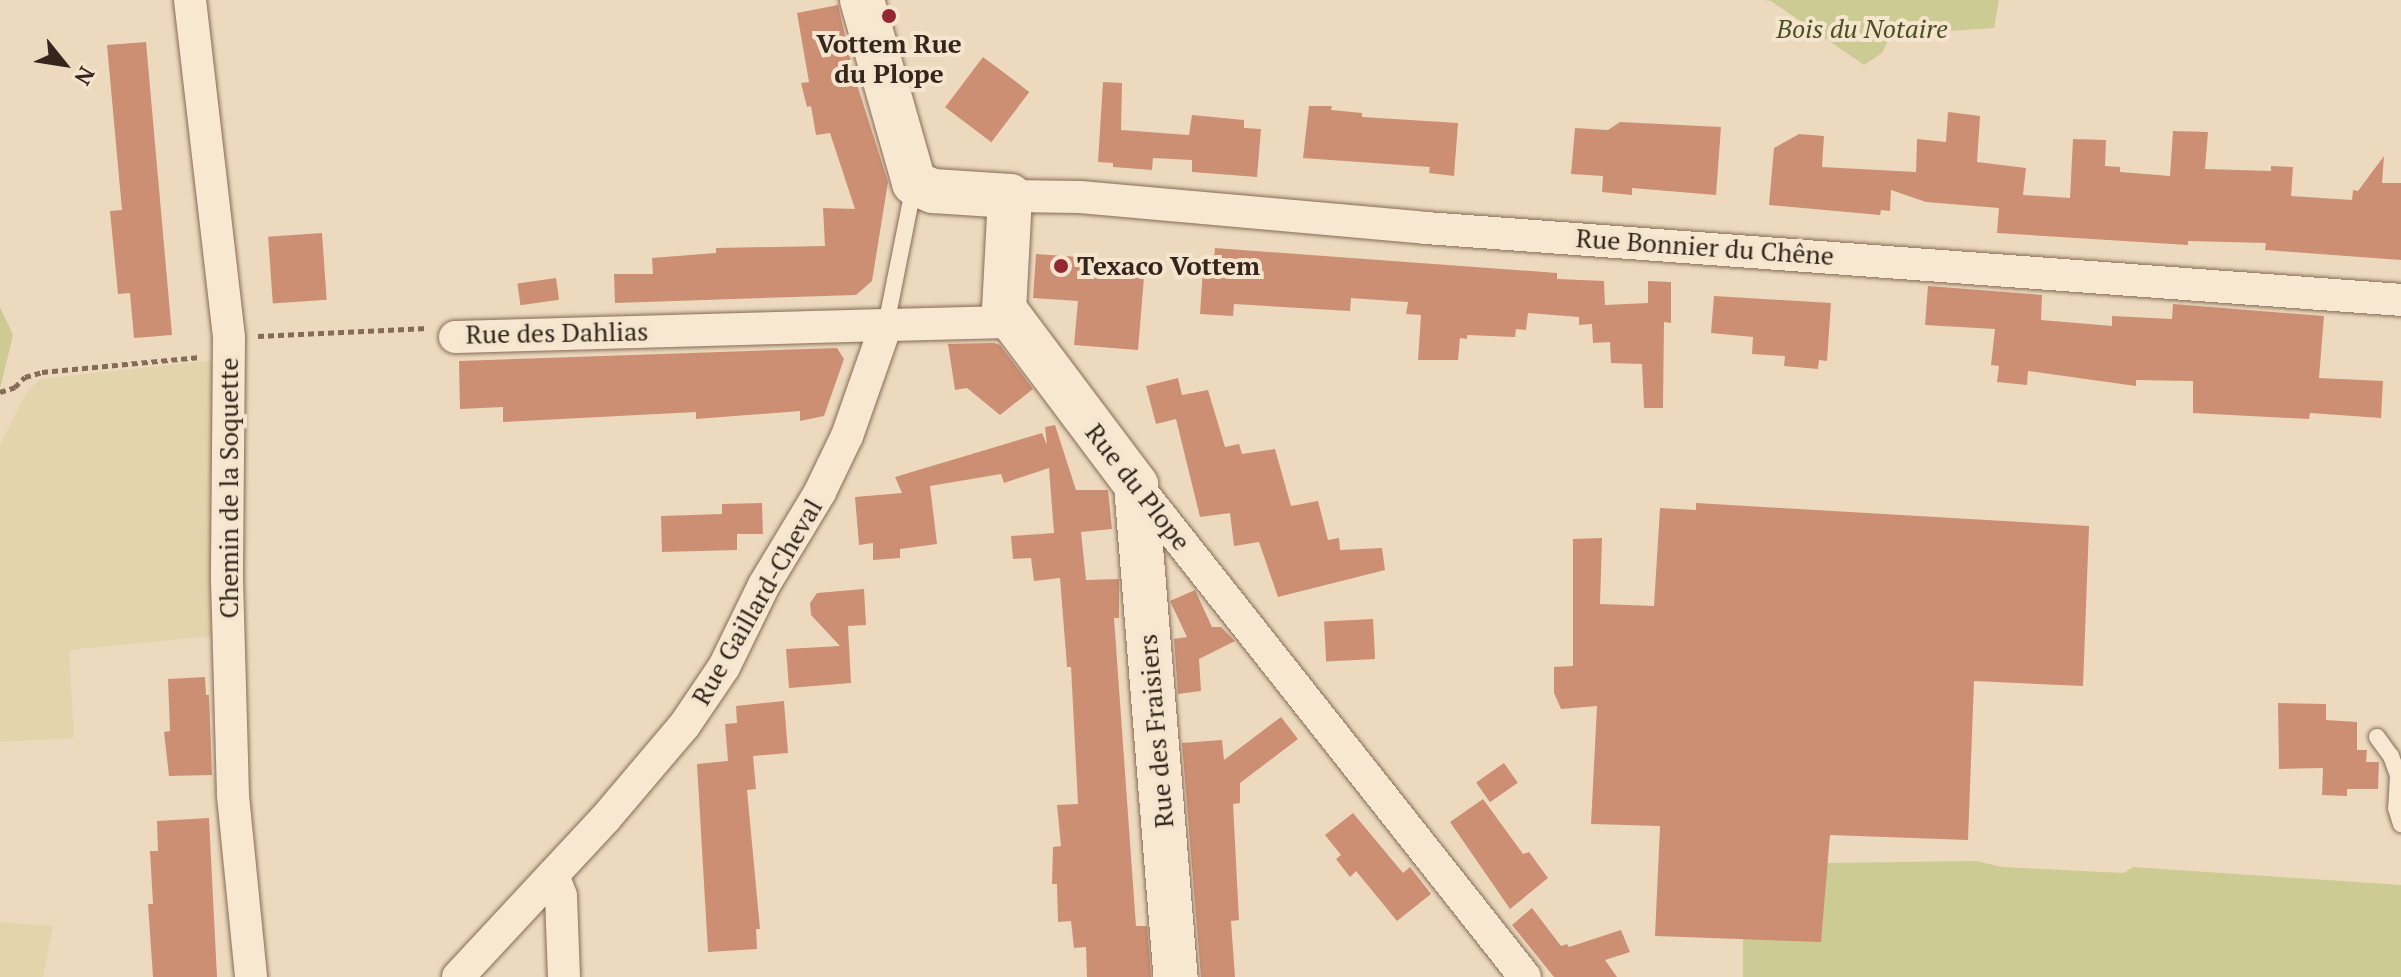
<!DOCTYPE html>
<html>
<head>
<meta charset="utf-8">
<style>
  body { margin:0 }
  #map { position:relative; width:2401px; height:977px; overflow:hidden; background:#eddabe; font-family:"PT Serif",serif }
  div>[style] { position:absolute }
  [style*='--x'] { left:calc(var(--x)*1px); top:calc(var(--y)*1px); width:calc(var(--w)*1px); rotate:calc(var(--a)*1deg) }
  .farmland>* { inset:0; background:#e3d4ac }
  .green>* { inset:0; background:#cbcb93 }
  .building>* { inset:0; background:#cc8f74; transform-origin:0 0 }
  .path>* { height:5px; margin-top:-2.5px; transform-origin:0; background:repeating-linear-gradient(90deg,#866b57 0 6px,transparent 0 10px) }
  .roads { filter:drop-shadow(0 0 2px #866b57) drop-shadow(0 0 2px #866b57) }
  .lane>* { height:16px; margin:-8px; padding:0 8px; transform-origin:8px; border-radius:8px; background:#f8e8d1 }
  .street>* { height:32px; margin:-16px; padding:0 16px; transform-origin:16px; border-radius:16px; background:#f8e8d1 }
  .secondary>* { height:44px; margin:-22px; padding:0 22px; transform-origin:22px; border-radius:22px; background:#f8e8d1 }
  .dots>* { width:22px; height:22px; translate:-50% -50%; box-sizing:border-box; border:4px solid #f5e5ce; border-radius:50% }
  span { translate:-50% -50%; white-space:nowrap; text-align:center; line-height:1.15; -webkit-text-stroke:8px #f5e5ce; paint-order:stroke }
  .park-label { font-size:26px; color:#4b5122; font-style:italic }
  .poi-label { font-size:26px; color:#35251c; font-weight:700 }
  .left { translate:0 -50%; text-align:left }
  .street-label { font-size:26px; color:#35251c }
  .north { position:absolute; left:24px; top:24px; width:80px; height:80px; -webkit-text-stroke:6px #f5e5ce; paint-order:stroke; rotate:120deg; font-size:22px; font-weight:700; line-height:32px; text-align:center; color:#35251c }
  .north::after { content:''; display:block; margin:auto; width:28px; height:36px; background:#35251c; clip-path:polygon(50% 0,100% 100%,50% 72%,0 100%) }
</style>
</head>
<body>
<div id="map">
  <div class="farmland">
    <div style="clip-path:polygon(216px 360px,213px 636px,69px 650px,74px 738px,0 742px,0 445px,26px 393px,40px 379px)"></div>
    <div style="clip-path:polygon(0 922px,53px 926px,43px 977px,0 977px)"></div>
  </div>
  <div class="green">
    <div style="clip-path:polygon(1763px 0,1999px 0,1994px 28px,1891px 35px,1882px 53px,1864px 65px,1771px 1px)"></div>
    <div style="clip-path:polygon(0 307px,13px 335px,0 389px)"></div>
    <div style="clip-path:polygon(1976px 861px,2002px 867px,2124px 873px,2133px 867px,2401px 885px,2401px 977px,1743px 977px,1743px 937px,1821px 941px,1826px 863px)"></div>
  </div>
  <div class="building">
    <div style="clip-path:polygon(838px 5px,854px 75px,888px 182px,872px 281px,856px 295px,615px 303px,614px 274px,653px 274px,652px 258px,716px 253px,716px 248px,825px 246px,823px 208px,855px 209px,830px 133px,816px 135px,811px 106px,807px 107px,801px 83px,809px 82px,797px 13px)"></div>
    <div style="clip-path:polygon(146px 42px,172px 335px,134px 338px,130px 293px,118px 294px,110px 211px,122px 210px,107px 45px)"></div>
    <div style="left:983px;top:57px;width:58px;height:63px;rotate:37deg"></div>
    <div style="clip-path:polygon(1103px 82px,1122px 83px,1121px 130px,1189px 135px,1192px 115px,1244px 120px,1244px 128px,1261px 129px,1257px 177px,1192px 172px,1192px 160px,1153px 158px,1152px 170px,1113px 167px,1113px 163px,1098px 162px)"></div>
    <div style="clip-path:polygon(1309px 106px,1332px 106px,1331px 110px,1362px 113px,1362px 117px,1458px 123px,1454px 176px,1429px 173px,1430px 167px,1303px 158px)"></div>
    <div style="clip-path:polygon(1948px 112px,1980px 116px,1977px 162px,2026px 168px,2023px 195px,2070px 198px,2073px 139px,2106px 140px,2105px 166px,2120px 167px,2120px 172px,2170px 176px,2173px 131px,2208px 132px,2205px 169px,2271px 171px,2271px 166px,2293px 167px,2291px 196px,2352px 200px,2353px 190px,2358px 191px,2384px 156px,2382px 183px,2401px 183px,2401px 260px,2265px 250px,2266px 243px,2188px 241px,2188px 245px,1997px 233px,1999px 208px,1926px 202px,1891px 190px,1890px 211px,1881px 210px,1880px 215px,1769px 205px,1774px 148px,1799px 134px,1824px 136px,1822px 167px,1916px 172px,1917px 139px,1946px 142px)"></div>
    <div style="clip-path:polygon(1620px 122px,1721px 127px,1716px 195px,1632px 188px,1632px 195px,1602px 192px,1603px 176px,1571px 174px,1575px 128px,1608px 130px)"></div>
    <div style="left:322px;top:233px;width:67px;height:54px;rotate:86deg"></div>
    <div style="clip-path:polygon(1215px 248px,1557px 273px,1557px 279px,1604px 281px,1605px 305px,1648px 303px,1648px 281px,1671px 282px,1671px 323px,1664px 322px,1663px 408px,1644px 408px,1642px 364px,1611px 363px,1610px 342px,1593px 343px,1592px 324px,1579px 325px,1579px 317px,1528px 313px,1526px 330px,1516px 329px,1515px 337px,1467px 335px,1467px 339px,1460px 338px,1458px 360px,1418px 360px,1421px 315px,1406px 314px,1408px 302px,1351px 298px,1350px 311px,1234px 304px,1233px 316px,1200px 314px,1203px 269px,1213px 270px)"></div>
    <div style="clip-path:polygon(1036px 254px,1079px 257px,1079px 261px,1145px 265px,1138px 350px,1074px 345px,1078px 301px,1033px 298px)"></div>
    <div style="left:556px;top:278px;width:22px;height:39px;rotate:82deg"></div>
    <div style="clip-path:polygon(1928px 286px,2042px 295px,2041px 320px,2112px 326px,2112px 316px,2172px 319px,2173px 304px,2324px 316px,2319px 378px,2383px 381px,2381px 418px,2310px 413px,2309px 419px,2193px 413px,2193px 381px,2136px 380px,2136px 386px,2028px 371px,2027px 385px,1997px 382px,1999px 366px,1991px 365px,1995px 329px,1925px 325px)"></div>
    <div style="clip-path:polygon(1714px 296px,1831px 303px,1827px 361px,1819px 360px,1818px 369px,1784px 366px,1785px 356px,1752px 354px,1753px 337px,1711px 333px)"></div>
    <div style="clip-path:polygon(994px 343px,1000px 345px,1033px 389px,1000px 415px,967px 388px,955px 390px,948px 344px)"></div>
    <div style="clip-path:polygon(837px 348px,844px 359px,824px 416px,800px 421px,800px 411px,696px 419px,696px 412px,503px 422px,503px 407px,460px 409px,459px 361px)"></div>
    <div style="clip-path:polygon(1178px 378px,1182px 395px,1208px 390px,1225px 447px,1239px 444px,1242px 454px,1275px 449px,1291px 506px,1318px 501px,1328px 540px,1339px 538px,1340px 550px,1382px 548px,1385px 570px,1278px 597px,1259px 542px,1234px 546px,1230px 513px,1200px 517px,1176px 419px,1156px 424px,1146px 386px)"></div>
    <div style="clip-path:polygon(1055px 425px,1076px 490px,1108px 490px,1112px 529px,1081px 532px,1086px 580px,1119px 579px,1119px 618px,1114px 618px,1136px 926px,1147px 926px,1151px 977px,1087px 977px,1086px 947px,1074px 948px,1071px 921px,1058px 922px,1057px 884px,1052px 884px,1053px 847px,1061px 846px,1057px 805px,1078px 804px,1071px 667px,1067px 667px,1060px 578px,1034px 581px,1031px 558px,1013px 559px,1011px 536px,1054px 533px,1049px 468px,1004px 483px,1001px 474px,930px 486px,937px 544px,900px 549px,900px 558px,873px 560px,873px 543px,859px 545px,855px 497px,902px 493px,895px 477px,1042px 433px,1047px 445px,1045px 427px)"></div>
    <div style="clip-path:polygon(762px 503px,763px 534px,737px 534px,737px 550px,662px 552px,661px 516px,722px 514px,722px 504px)"></div>
    <div style="clip-path:polygon(1696px 503px,2089px 526px,2083px 686px,1974px 681px,1968px 840px,1830px 835px,1821px 942px,1655px 936px,1660px 826px,1591px 824px,1597px 706px,1561px 709px,1554px 693px,1554px 667px,1573px 666px,1573px 539px,1602px 538px,1600px 604px,1654px 606px,1660px 508px,1696px 510px)"></div>
    <div style="clip-path:polygon(864px 589px,866px 625px,848px 626px,851px 683px,789px 688px,786px 649px,840px 646px,811px 615px,810px 603px,817px 593px)"></div>
    <div style="clip-path:polygon(1195px 590px,1212px 627px,1221px 627px,1235px 641px,1199px 659px,1201px 691px,1178px 694px,1174px 639px,1187px 637px,1170px 601px)"></div>
    <div style="left:1373px;top:619px;width:40px;height:49px;rotate:87deg"></div>
    <div style="clip-path:polygon(205px 677px,206px 695px,209px 695px,212px 775px,169px 776px,164px 732px,170px 731px,168px 679px)"></div>
    <div style="clip-path:polygon(784px 701px,788px 753px,753px 756px,756px 789px,747px 790px,760px 929px,756px 929px,757px 949px,708px 952px,697px 764px,728px 761px,725px 724px,737px 723px,736px 706px)"></div>
    <div style="clip-path:polygon(2278px 703px,2326px 704px,2326px 720px,2357px 722px,2357px 750px,2367px 750px,2366px 762px,2379px 762px,2378px 789px,2347px 789px,2347px 796px,2322px 795px,2323px 768px,2279px 769px)"></div>
    <div style="clip-path:polygon(1281px 717px,1298px 739px,1240px 783px,1240px 803px,1233px 804px,1239px 920px,1231px 921px,1235px 977px,1201px 977px,1182px 743px,1222px 740px,1224px 760px)"></div>
    <div style="left:1504px;top:763px;width:24px;height:34px;rotate:55deg"></div>
    <div style="clip-path:polygon(1483px 799px,1523px 854px,1529px 852px,1548px 878px,1510px 909px,1450px 822px)"></div>
    <div style="clip-path:polygon(1353px 813px,1403px 873px,1410px 867px,1431px 894px,1397px 921px,1356px 871px,1350px 877px,1336px 859px,1341px 855px,1325px 835px)"></div>
    <div style="clip-path:polygon(209px 818px,217px 977px,153px 977px,148px 904px,153px 904px,150px 851px,158px 851px,157px 821px)"></div>
    <div style="clip-path:polygon(1532px 908px,1561px 946px,1567px 944px,1569px 947px,1621px 930px,1630px 952px,1605px 960px,1617px 977px,1554px 977px,1512px 925px)"></div>
  </div>
  <div class="path">
    <div style="--x:258;--y:336;--w:170;--a:-2.7"></div>
    <div style="--x:0;--y:392;--w:16;--a:-18"></div>
    <div style="--x:15;--y:387;--w:14;--a:-45"></div>
    <div style="--x:25;--y:377;--w:18;--a:-16"></div>
    <div style="--x:42;--y:372;--w:159;--a:-5.4"></div>
  </div>
  <div class="roads">
    <div class="lane">
      <div style="--x:886;--y:325;--w:143;--a:-78.7"></div>
      <div style="--x:2377;--y:737;--w:24;--a:54"></div>
      <div style="--x:2391;--y:756;--w:20;--a:70"></div>
      <div style="--x:2398;--y:775;--w:33;--a:93"></div>
      <div style="--x:2396;--y:808;--w:17;--a:73"></div>
    </div>
    <div class="street">
      <div style="--x:190;--y:0;--w:340;--a:83.4"></div>
      <div style="--x:229;--y:338;--w:242;--a:90.5"></div>
      <div style="--x:227;--y:580;--w:216;--a:88.4"></div>
      <div style="--x:233;--y:796;--w:182;--a:84.3"></div>
      <div style="--x:1010;--y:196;--w:70;--a:0.8"></div>
      <div style="--x:1080;--y:197;--w:347;--a:5.1"></div>
      <div style="--x:1426;--y:228;--w:978;--a:4.22"></div>
      <div style="--x:455;--y:337;--w:431;--a:-1.6"></div>
      <div style="--x:1136;--y:485;--w:627;--a:51.67"></div>
      <div style="--x:553;--y:875;--w:22;--a:69"></div>
      <div style="--x:561;--y:896;--w:81;--a:87.9"></div>
      <div style="--x:458;--y:977;--w:216;--a:-47.1"></div>
      <div style="--x:605;--y:819;--w:122;--a:-49.7"></div>
      <div style="--x:684;--y:726;--w:71;--a:-55.9"></div>
      <div style="--x:724;--y:667;--w:91;--a:-64"></div>
      <div style="--x:764;--y:585;--w:109;--a:-58.9"></div>
      <div style="--x:820;--y:492;--w:62;--a:-64.3"></div>
      <div style="--x:847;--y:436;--w:118;--a:-70.6"></div>
      <div style="--x:886;--y:325;--w:125;--a:-1.4"></div>
    </div>
    <div class="secondary">
      <div style="--x:862;--y:0;--w:190;--a:74.1"></div>
      <div style="--x:914;--y:183;--w:21;--a:23"></div>
      <div style="--x:933;--y:191;--w:77;--a:3.7"></div>
      <div style="--x:1010;--y:196;--w:113;--a:93"></div>
      <div style="--x:1004;--y:309;--w:220;--a:53.1"></div>
      <div style="--x:1136;--y:485;--w:494;--a:85.4"></div>
    </div>
  </div>
  <div class="dots">
    <div style="left:889px;top:16px;background:#942734"></div>
    <div style="left:1061px;top:266px;background:#942734"></div>
  </div>
  <div class="park-label">
    <span style="left:1862px;top:29px">Bois du Notaire</span>
  </div>
  <div class="poi-label">
    <span style="left:889px;top:59px">Vottem Rue<br>du Plope</span>
    <span class="left" style="left:1077px;top:266px">Texaco Vottem</span>
  </div>
  <div class="street-label">
    <span style="left:1705px;top:247px;rotate:4deg">Rue Bonnier du Chêne</span>
    <span style="left:557px;top:333px;rotate:-1deg">Rue des Dahlias</span>
    <span style="left:1138px;top:487px;rotate:52deg">Rue du Plope</span>
    <span style="left:229px;top:488px;rotate:-90deg">Chemin de la Soquette</span>
    <span style="left:757px;top:602px;rotate:-60deg">Rue Gaillard-Cheval</span>
    <span style="left:1156px;top:731px;rotate:-95deg">Rue des Fraisiers</span>
  </div>
  <div class="north">N</div>
</div>
</body>
</html>
